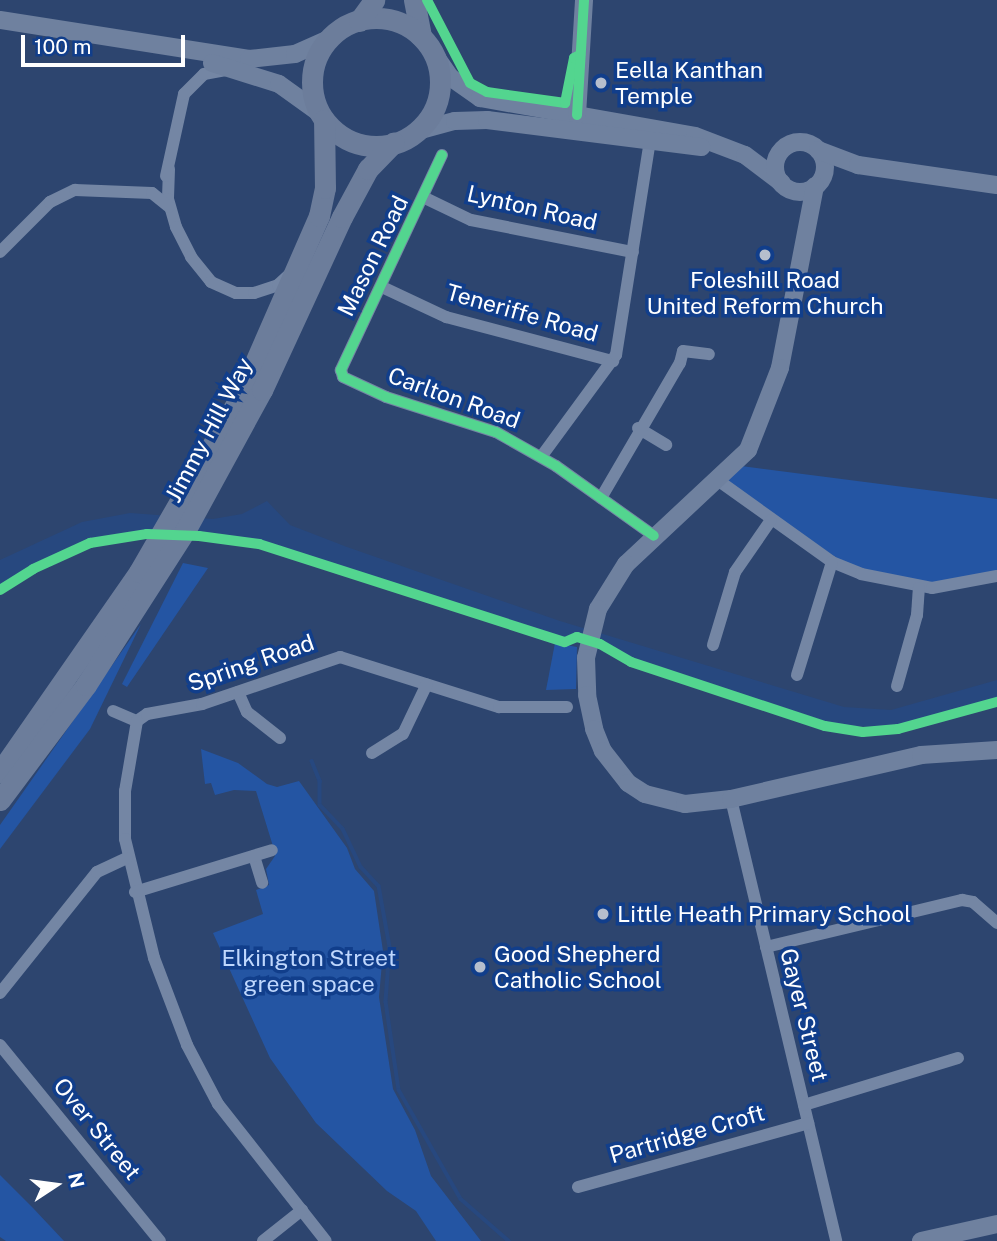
<!DOCTYPE html>
<html>
<head>
<meta charset="utf-8">
<style>
  body { margin:0 }
  #map { position:relative; width:997px; height:1241px; overflow:hidden; background:#2d456f; font-family:"Public Sans",sans-serif }
  div>[style] { position:absolute }
  [style*='--x'] { left:calc(var(--x)*1px); top:calc(var(--y)*1px); width:calc(var(--w)*1px); rotate:calc(var(--a)*1deg) }
  .green>* { inset:0; background:#2455a3 }
  .water>* { inset:0; background:#27487f }
  .stream>* { height:3.5px; margin:-1.75px; padding:0 1.75px; transform-origin:1.75px; border-radius:1.75px; background:#27487f }
  .street>* { height:12px; margin:-6px; padding:0 6px; transform-origin:6px; border-radius:6px; background:#7486a4 }
  .secondary>* { height:18px; margin:-9px; padding:0 9px; transform-origin:9px; border-radius:9px; background:#6f819f }
  .secondary>.ring { margin:-9px; padding:0; box-sizing:content-box; background:none; border:18px solid #6f819f; border-radius:50% }
  .highway>* { height:21px; margin:-10.5px; padding:0 10.5px; transform-origin:10.5px; border-radius:10.5px; background:#6c7d9b }
  .highway>.ring { margin:-10.5px; padding:0; box-sizing:content-box; background:none; border:21px solid #6c7d9b; border-radius:50% }
  .cycleway>* { height:10px; margin:-5px; padding:0 5px; transform-origin:5px; border-radius:5px; background:#53d58f }
  .dots>* { width:19px; height:19px; translate:-50% -50%; box-sizing:border-box; border:4px solid #113e8b; border-radius:50% }
  span { translate:-50% -50%; white-space:nowrap; text-align:center; line-height:1.15; -webkit-text-stroke:7px #113e8b; paint-order:stroke }
  .poi-label { font-size:23px; color:#fff }
  .left { translate:0 -50%; text-align:left }
  .street-label { font-size:23px; color:#fff }
  .park-label { font-size:23px; color:#bfd7fd }
  .north { position:absolute; left:21px; top:1150px; width:70px; height:70px; -webkit-text-stroke:5px #113e8b; paint-order:stroke; rotate:77deg; font-size:19px; font-weight:700; line-height:28px; text-align:center; color:#fff }
  .north::after { content:''; display:block; margin:auto; width:24px; height:32px; background:#fff; clip-path:polygon(50% 0,100% 100%,50% 72%,0 100%) }
  .scale { position:absolute; left:21px; top:35px; width:164px; height:32px; box-sizing:border-box; border:4px solid #fff; border-top:0; padding-left:9px; font-size:21px; line-height:24px; white-space:nowrap; color:#fff; -webkit-text-stroke:5px #113e8b; paint-order:stroke }
</style>
</head>
<body>
<div id="map">
  <div class="green">
    <div style="clip-path:polygon(741px 466px,997px 499px,997px 573px,932px 586px,847px 565px,723px 481px)"></div>
    <div style="clip-path:polygon(183px 563px,208px 568px,127px 687px,122px 684px)"></div>
    <div style="clip-path:polygon(141px 624px,90px 729px,0 849px,0 825px)"></div>
    <div style="clip-path:polygon(555px 643px,577px 647px,576px 689px,546px 690px)"></div>
    <div style="clip-path:polygon(201px 749px,238px 763px,267px 784px,277px 787px,299px 781px,347px 848px,355px 869px,374px 891px,383px 951px,379px 997px,393px 1089px,415px 1130px,431px 1176px,481px 1241px,436px 1241px,416px 1211px,387px 1191px,316px 1123px,270px 1058px,213px 933px,263px 914px,256px 890px,269px 885px,266px 869px,275px 856px,272px 843px,256px 791px,234px 790px,215px 795px,211px 783px,205px 784px)"></div>
    <div style="clip-path:polygon(0 1175px,33px 1208px,64px 1241px,6px 1241px,0 1237px)"></div>
  </div>
  <div class="water">
    <div style="clip-path:polygon(267px 501px,290px 525px,347px 547px,560px 621px,844px 707px,891px 710px,997px 680px,997px 699px,895px 727px,840px 726px,636px 662px,578px 636px,562px 639px,272px 545px,225px 537px,148px 532px,97px 539px,29px 569px,0 588px,0 560px,82px 522px,130px 513px,213px 519px,242px 514px)"></div>
  </div>
  <div class="stream">
    <div style="--x:312;--y:761;--w:22;--a:68"></div>
    <div style="--x:320;--y:781;--w:24;--a:90"></div>
    <div style="--x:320;--y:805;--w:33;--a:46"></div>
    <div style="--x:343;--y:829;--w:42;--a:64.7"></div>
    <div style="--x:361;--y:867;--w:26;--a:47"></div>
    <div style="--x:379;--y:886;--w:62;--a:79.8"></div>
    <div style="--x:390;--y:947;--w:55;--a:94.2"></div>
    <div style="--x:386;--y:1002;--w:89;--a:81.6"></div>
    <div style="--x:399;--y:1090;--w:125;--a:60.4"></div>
    <div style="--x:461;--y:1199;--w:64;--a:41.2"></div>
  </div>
  <div class="street">
    <div style="--x:442;--y:155;--w:238;--a:115.2"></div>
    <div style="--x:341;--y:370;--w:7;--a:74"></div>
    <div style="--x:343;--y:377;--w:47;--a:24.9"></div>
    <div style="--x:386;--y:397;--w:115;--a:17.7"></div>
    <div style="--x:496;--y:432;--w:69;--a:29.5"></div>
    <div style="--x:556;--y:466;--w:120;--a:35.5"></div>
    <div style="--x:169;--y:169;--w:30;--a:92"></div>
    <div style="--x:168;--y:199;--w:29;--a:74"></div>
    <div style="--x:176;--y:227;--w:34;--a:63"></div>
    <div style="--x:191;--y:257;--w:32;--a:51"></div>
    <div style="--x:211;--y:282;--w:27;--a:24"></div>
    <div style="--x:236;--y:293;--w:18;--a:0"></div>
    <div style="--x:254;--y:293;--w:25;--a:-18"></div>
    <div style="--x:278;--y:285;--w:16;--a:-43"></div>
    <div style="--x:166;--y:176;--w:84;--a:-77.6"></div>
    <div style="--x:184;--y:94;--w:28;--a:-45"></div>
    <div style="--x:204;--y:74;--w:22;--a:-10"></div>
    <div style="--x:425;--y:198;--w:51;--a:25.6"></div>
    <div style="--x:471;--y:220;--w:165;--a:11.2"></div>
    <div style="--x:0;--y:252;--w:71;--a:-45"></div>
    <div style="--x:50;--y:202;--w:28;--a:-26"></div>
    <div style="--x:75;--y:190;--w:77;--a:2.2"></div>
    <div style="--x:152;--y:193;--w:22;--a:39"></div>
    <div style="--x:382;--y:287;--w:71;--a:25.1"></div>
    <div style="--x:446;--y:317;--w:173;--a:14.8"></div>
    <div style="--x:638;--y:428;--w:33;--a:31"></div>
    <div style="--x:541;--y:457;--w:127;--a:-53.7"></div>
    <div style="--x:616;--y:355;--w:217;--a:-81"></div>
    <div style="--x:719;--y:481;--w:139;--a:35.6"></div>
    <div style="--x:832;--y:562;--w:31;--a:22"></div>
    <div style="--x:861;--y:574;--w:72;--a:11.2"></div>
    <div style="--x:932;--y:588;--w:66;--a:-10.5"></div>
    <div style="--x:601;--y:498;--w:156;--a:-59.7"></div>
    <div style="--x:680;--y:363;--w:12;--a:-76"></div>
    <div style="--x:683;--y:351;--w:26;--a:7"></div>
    <div style="--x:713;--y:645;--w:76;--a:-73.2"></div>
    <div style="--x:735;--y:572;--w:63;--a:-55.3"></div>
    <div style="--x:797;--y:675;--w:118;--a:-72.8"></div>
    <div style="--x:897;--y:686;--w:74;--a:-74.3"></div>
    <div style="--x:917;--y:615;--w:27;--a:-86"></div>
    <div style="--x:238;--y:692;--w:22;--a:66"></div>
    <div style="--x:247;--y:712;--w:42;--a:38.2"></div>
    <div style="--x:113;--y:711;--w:26;--a:23"></div>
    <div style="--x:137;--y:721;--w:12;--a:-35"></div>
    <div style="--x:147;--y:714;--w:56;--a:-10.3"></div>
    <div style="--x:202;--y:704;--w:146;--a:-18.8"></div>
    <div style="--x:340;--y:657;--w:167;--a:17.5"></div>
    <div style="--x:499;--y:707;--w:68;--a:0"></div>
    <div style="--x:137;--y:721;--w:71;--a:99.7"></div>
    <div style="--x:125;--y:791;--w:48;--a:90"></div>
    <div style="--x:125;--y:839;--w:122;--a:76.3"></div>
    <div style="--x:154;--y:958;--w:93;--a:69.2"></div>
    <div style="--x:187;--y:1045;--w:67;--a:62.3"></div>
    <div style="--x:218;--y:1104;--w:174;--a:51.8"></div>
    <div style="--x:372;--y:753;--w:36;--a:-32"></div>
    <div style="--x:403;--y:734;--w:55;--a:-64.4"></div>
    <div style="--x:731;--y:799;--w:454;--a:76.6"></div>
    <div style="--x:254;--y:856;--w:28;--a:73"></div>
    <div style="--x:135;--y:892;--w:143;--a:-17"></div>
    <div style="--x:766;--y:947;--w:202;--a:-13.5"></div>
    <div style="--x:962;--y:900;--w:11;--a:10"></div>
    <div style="--x:973;--y:902;--w:32;--a:41"></div>
    <div style="--x:0;--y:993;--w:155;--a:-51.3"></div>
    <div style="--x:97;--y:872;--w:33;--a:-25"></div>
    <div style="--x:0;--y:1045;--w:253;--a:50.8"></div>
    <div style="--x:804;--y:1105;--w:161;--a:-17"></div>
    <div style="--x:578;--y:1187;--w:239;--a:-15.5"></div>
    <div style="--x:263;--y:1241;--w:50;--a:-38.5"></div>
  </div>
  <div class="secondary">
    <div style="--x:0;--y:20;--w:252;--a:8.9"></div>
    <div style="--x:249;--y:59;--w:46;--a:-6.2"></div>
    <div style="--x:295;--y:54;--w:37;--a:-24"></div>
    <div style="--x:434;--y:54;--w:28;--a:55"></div>
    <div style="--x:450;--y:77;--w:37;--a:35"></div>
    <div style="--x:480;--y:98;--w:218;--a:10"></div>
    <div style="--x:695;--y:136;--w:53;--a:20.8"></div>
    <div style="--x:745;--y:155;--w:46;--a:37.1"></div>
    <div style="--x:212;--y:63;--w:70;--a:17.4"></div>
    <div style="--x:279;--y:84;--w:48;--a:35.7"></div>
    <div style="--x:577;--y:115;--w:115;--a:-86.5"></div>
    <div style="--x:417;--y:131;--w:39;--a:-15"></div>
    <div style="--x:455;--y:121;--w:32;--a:-2"></div>
    <div style="--x:487;--y:120;--w:216;--a:7.2"></div>
    <div class="ring" style="left:775px;top:142px;width:32px;height:32px"></div>
    <div style="--x:818;--y:150;--w:43;--a:20.6"></div>
    <div style="--x:858;--y:165;--w:140;--a:8.2"></div>
    <div style="--x:815;--y:186;--w:185;--a:100.9"></div>
    <div style="--x:780;--y:368;--w:88;--a:111.3"></div>
    <div style="--x:748;--y:450;--w:167;--a:136.9"></div>
    <div style="--x:626;--y:564;--w:53;--a:121.9"></div>
    <div style="--x:598;--y:609;--w:50;--a:103.8"></div>
    <div style="--x:586;--y:658;--w:37;--a:88"></div>
    <div style="--x:587;--y:695;--w:35;--a:78"></div>
    <div style="--x:594;--y:729;--w:24;--a:68"></div>
    <div style="--x:603;--y:751;--w:41;--a:52"></div>
    <div style="--x:628;--y:783;--w:20;--a:33"></div>
    <div style="--x:645;--y:794;--w:41;--a:14"></div>
    <div style="--x:685;--y:804;--w:46;--a:-6.2"></div>
    <div style="--x:731;--y:799;--w:195;--a:-13"></div>
    <div style="--x:921;--y:755;--w:76;--a:-3.8"></div>
    <div style="--x:921;--y:1241;--w:78;--a:-12.6"></div>
  </div>
  <div class="highway">
    <div style="--x:414;--y:0;--w:37;--a:79"></div>
    <div class="ring" style="left:312px;top:18px;width:107px;height:107px"></div>
    <div style="--x:359;--y:21;--w:26;--a:-54"></div>
    <div style="--x:0;--y:772;--w:244;--a:-55.2"></div>
    <div style="--x:139;--y:572;--w:200;--a:-60"></div>
    <div style="--x:239;--y:399;--w:200;--a:-66.4"></div>
    <div style="--x:319;--y:216;--w:29;--a:-78"></div>
    <div style="--x:325;--y:188;--w:68;--a:-90.8"></div>
    <div style="--x:0;--y:800;--w:144;--a:-53.2"></div>
    <div style="--x:86;--y:685;--w:183;--a:-57.3"></div>
    <div style="--x:185;--y:531;--w:161;--a:-61.4"></div>
    <div style="--x:262;--y:390;--w:191;--a:-65.2"></div>
    <div style="--x:342;--y:217;--w:55;--a:-61.6"></div>
    <div style="--x:368;--y:169;--w:37;--a:-46"></div>
  </div>
  <div class="cycleway">
    <div style="--x:427;--y:0;--w:93;--a:62.6"></div>
    <div style="--x:470;--y:83;--w:19;--a:28"></div>
    <div style="--x:487;--y:92;--w:79;--a:8"></div>
    <div style="--x:565;--y:103;--w:46;--a:-78.7"></div>
    <div style="--x:574;--y:58;--w:7;--a:-27"></div>
    <div style="--x:577;--y:115;--w:115;--a:-86.5"></div>
    <div style="--x:442;--y:155;--w:238;--a:115.2"></div>
    <div style="--x:341;--y:370;--w:7;--a:74"></div>
    <div style="--x:343;--y:377;--w:47;--a:24.9"></div>
    <div style="--x:386;--y:397;--w:115;--a:17.7"></div>
    <div style="--x:496;--y:432;--w:69;--a:29.5"></div>
    <div style="--x:556;--y:466;--w:120;--a:35.5"></div>
    <div style="--x:0;--y:590;--w:39;--a:-32"></div>
    <div style="--x:33;--y:569;--w:63;--a:-24.5"></div>
    <div style="--x:90;--y:543;--w:58;--a:-9"></div>
    <div style="--x:147;--y:534;--w:52;--a:2.2"></div>
    <div style="--x:199;--y:536;--w:61;--a:7.6"></div>
    <div style="--x:259;--y:544;--w:321;--a:17.8"></div>
    <div style="--x:565;--y:642;--w:13;--a:-23"></div>
    <div style="--x:577;--y:637;--w:24;--a:17"></div>
    <div style="--x:600;--y:644;--w:36;--a:30"></div>
    <div style="--x:631;--y:662;--w:204;--a:18.3"></div>
    <div style="--x:825;--y:726;--w:38;--a:9"></div>
    <div style="--x:863;--y:732;--w:35;--a:-5"></div>
    <div style="--x:898;--y:729;--w:103;--a:-15.3"></div>
  </div>
  <div class="dots">
    <div style="left:601px;top:83px;background:#b6becd"></div>
    <div style="left:765px;top:255px;background:#b6becd"></div>
    <div style="left:603px;top:914px;background:#b6becd"></div>
    <div style="left:480px;top:967px;background:#b6becd"></div>
  </div>
  <div class="poi-label">
    <span class="left" style="left:615px;top:83px">Eella Kanthan<br>Temple</span>
    <span style="left:765px;top:293px">Foleshill Road<br>United Reform Church</span>
    <span class="left" style="left:617px;top:914px">Little Heath Primary School</span>
    <span class="left" style="left:494px;top:967px">Good Shepherd<br>Catholic School</span>
  </div>
  <div class="street-label">
    <span style="left:532px;top:208px;rotate:13deg">Lynton Road</span>
    <span style="left:373px;top:256px;rotate:-64deg">Mason Road</span>
    <span style="left:522px;top:313px;rotate:16deg">Teneriffe Road</span>
    <span style="left:454px;top:398px;rotate:20deg">Carlton Road</span>
    <span style="left:209px;top:430px;rotate:-62deg">Jimmy Hill Way</span>
    <span style="left:251px;top:663px;rotate:-19deg">Spring Road</span>
    <span style="left:804px;top:1015px;rotate:76deg">Gayer Street</span>
    <span style="left:97px;top:1129px;rotate:51deg">Over Street</span>
    <span style="left:687px;top:1134px;rotate:-16deg">Partridge Croft</span>
  </div>
  <div class="park-label">
    <span style="left:309px;top:971px">Elkington Street<br>green space</span>
  </div>
  <div class="north">N</div>
  <div class="scale">100 m</div>
</div>
</body>
</html>
